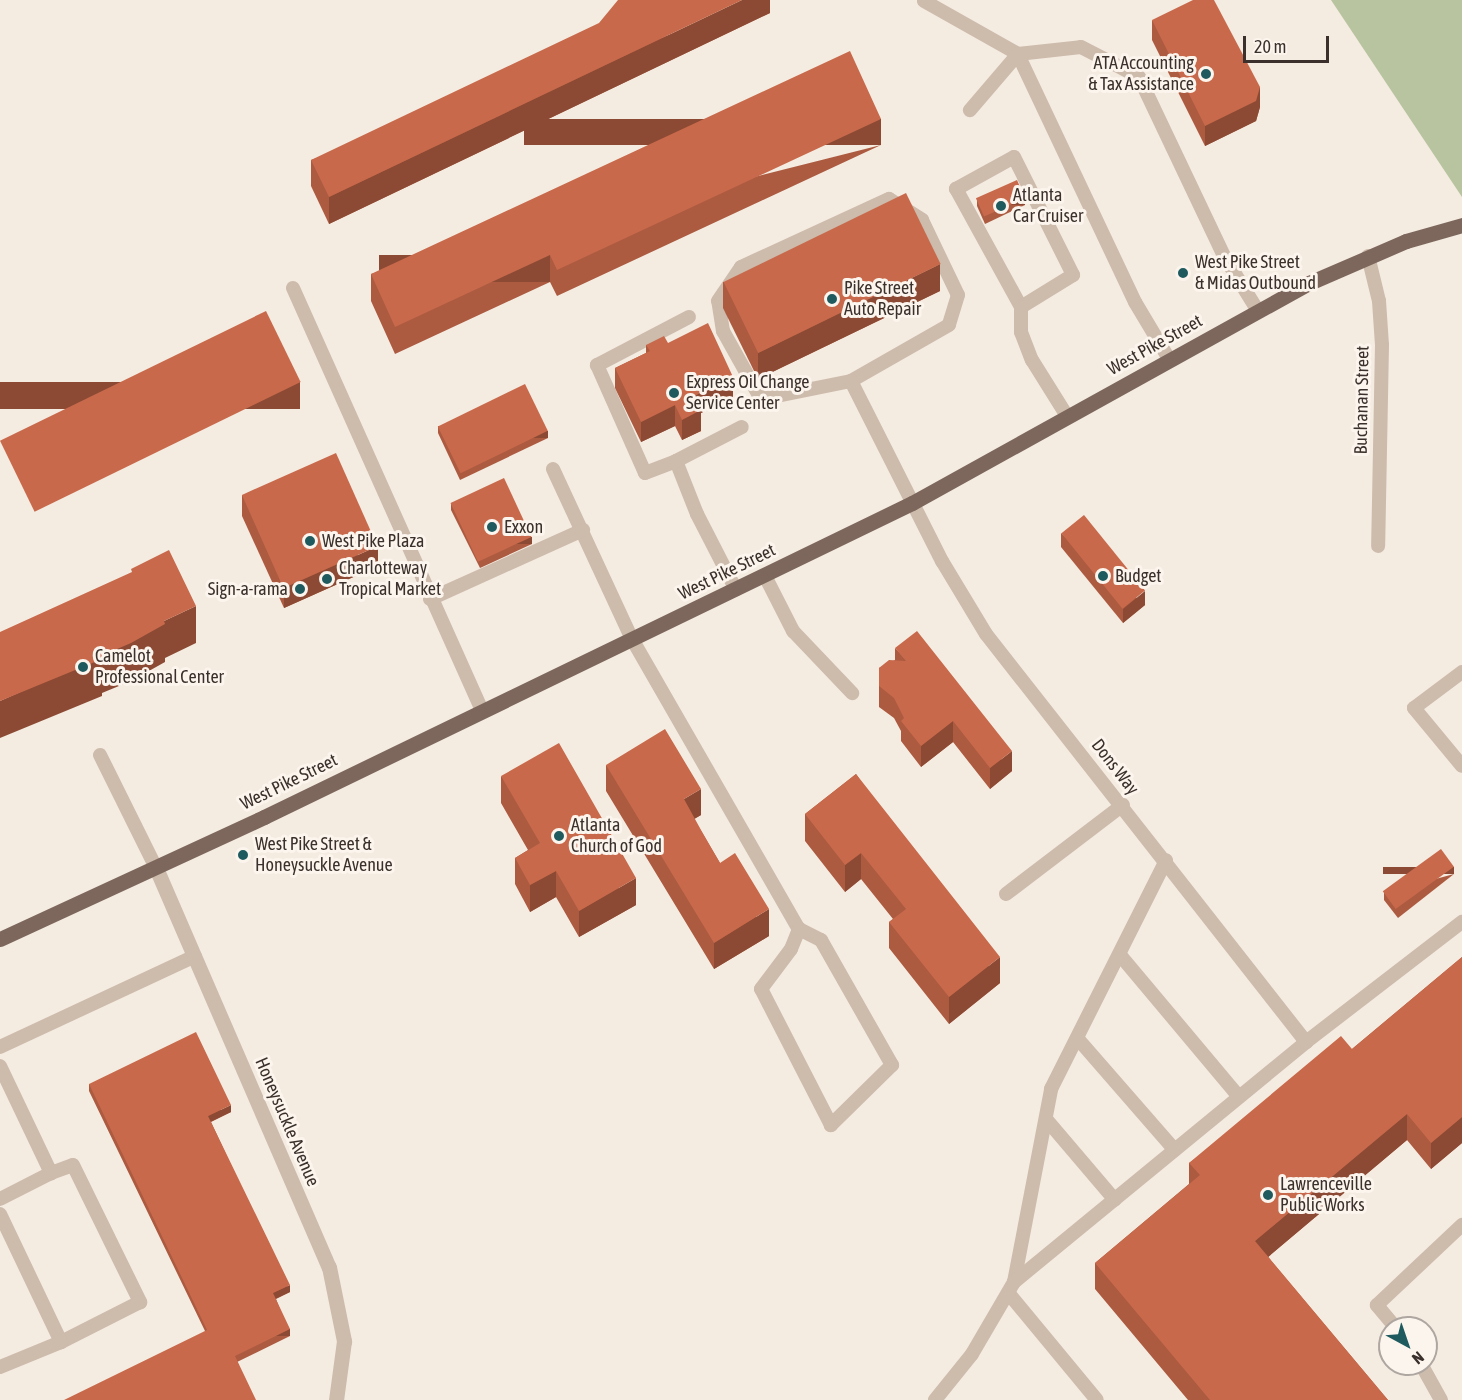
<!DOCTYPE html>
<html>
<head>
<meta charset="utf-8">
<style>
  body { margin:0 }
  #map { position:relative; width:1462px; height:1400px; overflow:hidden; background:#f4ebe1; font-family:"Asap Condensed",sans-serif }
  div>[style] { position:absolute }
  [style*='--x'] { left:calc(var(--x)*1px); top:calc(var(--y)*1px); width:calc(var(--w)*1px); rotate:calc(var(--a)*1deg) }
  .green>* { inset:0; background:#b8c4a0 }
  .lane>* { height:14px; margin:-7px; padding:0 7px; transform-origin:7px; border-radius:7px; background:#cdbbac }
  .street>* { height:15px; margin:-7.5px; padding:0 7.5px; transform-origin:7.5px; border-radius:7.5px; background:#cdbbac }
  .primary>* { height:15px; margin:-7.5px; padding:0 7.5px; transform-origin:7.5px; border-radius:7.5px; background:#7d675c }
  .wall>* { inset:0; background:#ac5a40 }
  .shaded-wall>* { inset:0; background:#8c4a34; transform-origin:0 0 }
  .building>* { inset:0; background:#c8694b; transform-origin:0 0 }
  .dots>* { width:16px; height:16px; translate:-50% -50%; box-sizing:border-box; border:3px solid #fbf5ee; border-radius:50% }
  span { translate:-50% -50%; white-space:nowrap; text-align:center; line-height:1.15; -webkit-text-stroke:6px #fbf5ee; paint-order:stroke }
  .poi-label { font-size:18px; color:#3b302b }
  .right { translate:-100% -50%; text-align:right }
  .left { translate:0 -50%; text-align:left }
  .street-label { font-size:18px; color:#3b302b }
  .north { position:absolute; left:1378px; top:1316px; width:60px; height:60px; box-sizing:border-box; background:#fbf5ee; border:2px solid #aea6a0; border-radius:50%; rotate:140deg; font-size:16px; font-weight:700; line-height:24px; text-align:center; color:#3b302b }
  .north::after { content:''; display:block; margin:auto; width:21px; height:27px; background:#1f5a5e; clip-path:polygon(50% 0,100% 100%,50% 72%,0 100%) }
  .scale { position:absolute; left:1243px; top:36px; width:86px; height:27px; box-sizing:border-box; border:3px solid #3b302b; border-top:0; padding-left:8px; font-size:18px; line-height:21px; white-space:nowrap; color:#3b302b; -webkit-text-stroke:4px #fbf5ee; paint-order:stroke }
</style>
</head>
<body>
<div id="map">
  <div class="green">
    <div style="clip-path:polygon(1331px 0,1462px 0,1462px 197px)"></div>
  </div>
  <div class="lane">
    <div style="--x:924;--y:1;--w:108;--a:29.4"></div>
    <div style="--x:1018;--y:54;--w:74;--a:130.6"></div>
    <div style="--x:1368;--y:256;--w:46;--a:76.3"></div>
    <div style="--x:1379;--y:301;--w:44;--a:86.1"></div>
    <div style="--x:1382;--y:345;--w:201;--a:91.1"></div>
    <div style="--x:293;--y:288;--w:462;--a:65.9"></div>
    <div style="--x:1021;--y:307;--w:135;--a:-118.8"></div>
    <div style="--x:956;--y:189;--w:66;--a:-28.9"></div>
    <div style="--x:1014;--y:157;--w:132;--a:63.4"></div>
    <div style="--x:1073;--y:275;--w:61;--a:148.4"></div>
    <div style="--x:1021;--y:307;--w:25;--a:90"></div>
    <div style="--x:1021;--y:332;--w:30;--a:69"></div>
    <div style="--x:1032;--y:360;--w:66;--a:58"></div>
    <div style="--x:689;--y:317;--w:104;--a:152.4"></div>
    <div style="--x:597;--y:365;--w:118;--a:66"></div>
    <div style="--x:645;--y:473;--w:33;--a:-21"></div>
    <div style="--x:676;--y:461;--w:57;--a:68.4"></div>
    <div style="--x:697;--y:514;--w:85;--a:62.8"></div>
    <div style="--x:1169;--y:359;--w:66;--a:-120.8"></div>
    <div style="--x:1135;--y:302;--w:274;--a:-115.3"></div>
    <div style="--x:1018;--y:54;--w:63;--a:-6.3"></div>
    <div style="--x:1081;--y:47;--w:65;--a:27.3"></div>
    <div style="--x:1139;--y:77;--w:198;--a:64.6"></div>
    <div style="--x:1224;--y:256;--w:65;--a:58.3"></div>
    <div style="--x:851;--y:381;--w:92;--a:168.7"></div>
    <div style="--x:761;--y:399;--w:78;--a:-119.2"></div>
    <div style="--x:723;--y:331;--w:30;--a:-99"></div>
    <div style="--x:718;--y:301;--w:41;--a:-55.9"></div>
    <div style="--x:741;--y:267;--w:163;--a:-24.7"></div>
    <div style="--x:889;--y:199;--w:39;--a:32"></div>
    <div style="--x:922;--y:220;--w:83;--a:64.4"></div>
    <div style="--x:958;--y:295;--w:31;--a:107"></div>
    <div style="--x:949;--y:325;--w:113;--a:150.3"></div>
    <div style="--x:851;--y:381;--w:202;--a:63.2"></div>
    <div style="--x:942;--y:561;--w:85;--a:58.9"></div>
    <div style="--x:986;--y:634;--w:519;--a:51.89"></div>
    <div style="--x:676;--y:461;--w:74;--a:-27.3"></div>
    <div style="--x:553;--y:469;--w:187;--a:65.1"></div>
    <div style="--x:632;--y:639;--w:335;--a:60.1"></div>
    <div style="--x:799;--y:929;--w:25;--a:27"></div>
    <div style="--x:821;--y:940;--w:144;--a:60.4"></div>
    <div style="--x:892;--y:1065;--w:86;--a:135.5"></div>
    <div style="--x:831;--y:1125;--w:153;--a:-117.2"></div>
    <div style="--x:761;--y:989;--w:50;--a:-53.1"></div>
    <div style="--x:791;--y:949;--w:22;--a:-68"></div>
    <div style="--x:765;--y:576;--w:62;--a:63"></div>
    <div style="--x:793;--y:631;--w:86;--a:46.4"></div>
    <div style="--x:430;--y:599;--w:168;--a:-24.3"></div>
    <div style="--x:1462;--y:672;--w:60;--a:143.1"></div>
    <div style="--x:1414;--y:708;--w:75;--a:50.4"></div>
    <div style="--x:100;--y:755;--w:126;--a:63.6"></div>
    <div style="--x:1006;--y:894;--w:147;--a:-37.3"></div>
    <div style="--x:1120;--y:955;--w:185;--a:50"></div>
    <div style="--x:1078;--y:1039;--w:147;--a:48.9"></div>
    <div style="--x:0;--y:1047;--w:215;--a:-25"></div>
    <div style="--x:0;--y:1066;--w:119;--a:64.5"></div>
    <div style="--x:51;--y:1173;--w:57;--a:153"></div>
    <div style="--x:1046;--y:1119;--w:106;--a:49.6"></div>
    <div style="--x:51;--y:1173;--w:23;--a:-20"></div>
    <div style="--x:73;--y:1165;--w:153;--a:63.9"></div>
    <div style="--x:140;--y:1302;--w:89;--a:153.1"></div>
    <div style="--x:0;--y:1214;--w:142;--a:64.5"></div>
    <div style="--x:61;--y:1342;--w:66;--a:157.7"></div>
    <div style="--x:1014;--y:1282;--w:197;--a:-79.1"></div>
    <div style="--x:1051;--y:1089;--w:256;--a:-63.3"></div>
    <div style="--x:1010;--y:1295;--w:136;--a:50.4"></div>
    <div style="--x:1396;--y:1328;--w:30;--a:-130"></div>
    <div style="--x:1377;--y:1305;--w:117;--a:-43.3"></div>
    <div style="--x:1421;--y:1364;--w:41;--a:60.9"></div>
    <div style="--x:935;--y:1400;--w:59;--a:-51.2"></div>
    <div style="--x:972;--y:1354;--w:83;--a:-59.7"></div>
    <div style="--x:1014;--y:1282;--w:378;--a:-39.4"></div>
    <div style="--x:1306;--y:1042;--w:197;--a:-37.6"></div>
  </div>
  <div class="street">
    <div style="--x:156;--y:868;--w:435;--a:66.6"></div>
    <div style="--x:329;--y:1267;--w:76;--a:78.5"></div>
    <div style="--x:344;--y:1341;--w:60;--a:97.7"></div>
  </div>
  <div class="primary">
    <div style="--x:0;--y:939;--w:291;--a:-24.8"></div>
    <div style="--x:264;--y:817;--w:720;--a:-25.85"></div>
    <div style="--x:912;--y:503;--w:454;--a:-29"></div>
    <div style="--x:1309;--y:283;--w:106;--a:-23.4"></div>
    <div style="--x:1406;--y:241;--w:58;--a:-15.9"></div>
  </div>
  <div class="wall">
    <div style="clip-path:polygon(770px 0,770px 13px,329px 224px,311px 186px,311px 160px)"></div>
    <div style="clip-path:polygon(1152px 20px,1260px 107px,1256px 121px,1205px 146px,1152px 40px)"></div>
    <div style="clip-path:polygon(881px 145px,557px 296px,550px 282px,395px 354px,371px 301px,371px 274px)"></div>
    <div style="clip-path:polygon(977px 200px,1025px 205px,985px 224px,977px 206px)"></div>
    <div style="clip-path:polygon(723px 282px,940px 291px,758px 379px,723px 308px)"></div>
    <div style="clip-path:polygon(668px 343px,733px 397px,701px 413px,701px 431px,682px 440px,675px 426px,641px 442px,615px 388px,615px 368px,646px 353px,646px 345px)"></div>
    <div style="clip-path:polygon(438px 426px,548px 438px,460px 480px,438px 433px)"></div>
    <div style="clip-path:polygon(242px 495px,378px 566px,284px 608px,242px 516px)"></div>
    <div style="clip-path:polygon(451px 503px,532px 544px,480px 568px,451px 510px)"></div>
    <div style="clip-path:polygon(1061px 533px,1145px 605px,1123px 623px,1061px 547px)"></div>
    <div style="clip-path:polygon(895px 648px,1012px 771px,990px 789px,953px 742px,921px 767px,901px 741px,901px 731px,894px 718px,879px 707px,879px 668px,895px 660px)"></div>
    <div style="clip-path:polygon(606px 765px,701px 815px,694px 819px,720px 863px,769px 936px,714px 969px,606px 791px)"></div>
    <div style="clip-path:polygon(856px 774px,1000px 983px,949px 1024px,889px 948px,889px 922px,893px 919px,861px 879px,845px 892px,805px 841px,805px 814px)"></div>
    <div style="clip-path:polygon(501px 776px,636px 905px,579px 937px,556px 897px,530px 912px,515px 884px,515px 858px,528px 850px,501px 803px)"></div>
    <div style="clip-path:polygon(1454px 874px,1398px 918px,1384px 900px,1384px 893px)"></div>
    <div style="clip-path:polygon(1462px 957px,1462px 1143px,1431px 1169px,1407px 1140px,1268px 1257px,1388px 1400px,1188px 1400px,1095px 1289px,1095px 1263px,1189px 1184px,1189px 1163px,1352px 1049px)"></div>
    <div style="clip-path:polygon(89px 1084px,231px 1112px,211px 1122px,290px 1292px,276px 1299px,290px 1336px,237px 1362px,205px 1331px,89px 1091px)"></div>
  </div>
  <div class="shaded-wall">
    <div style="clip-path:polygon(742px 0,770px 0,770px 13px,329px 224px,329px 197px)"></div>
    <div style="clip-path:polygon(1260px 87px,1260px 107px,1256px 121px,1205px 146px,1205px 126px)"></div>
    <div style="left:881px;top:119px;width:26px;height:357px;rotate:90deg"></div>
    <div style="left:1025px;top:198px;width:7px;height:44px;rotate:90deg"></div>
    <div style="left:550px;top:255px;width:27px;height:171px;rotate:90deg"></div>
    <div style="clip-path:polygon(940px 264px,940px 291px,758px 379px,758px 353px)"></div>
    <div style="clip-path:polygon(733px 377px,733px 397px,701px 413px,701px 431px,682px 440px,682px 420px,694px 396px)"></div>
    <div style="left:300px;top:382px;width:27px;height:333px;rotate:90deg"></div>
    <div style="clip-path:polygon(675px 405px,675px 426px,641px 442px,641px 422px)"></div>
    <div style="left:548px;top:431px;width:7px;height:98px;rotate:90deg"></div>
    <div style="left:532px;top:537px;width:7px;height:57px;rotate:90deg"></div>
    <div style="clip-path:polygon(378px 546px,378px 566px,284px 608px,284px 588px)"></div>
    <div style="clip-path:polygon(1145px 591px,1145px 605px,1123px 623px,1123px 609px)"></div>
    <div style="clip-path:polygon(196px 606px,196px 643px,165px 658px,165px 662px,131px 681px,102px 693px,102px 696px,0 738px,0 701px,101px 656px,164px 621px)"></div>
    <div style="clip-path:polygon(953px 721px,953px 742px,921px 767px,921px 746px)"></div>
    <div style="clip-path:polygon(1012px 751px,1012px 771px,990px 789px,990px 768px)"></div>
    <div style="clip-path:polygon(701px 789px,701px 815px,684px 825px,684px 799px)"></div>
    <div style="clip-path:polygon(861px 853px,861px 879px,845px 892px,845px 865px)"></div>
    <div style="left:1454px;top:867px;width:7px;height:71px;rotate:90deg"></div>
    <div style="clip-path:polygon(556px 871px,556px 897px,530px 912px,530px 885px)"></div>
    <div style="clip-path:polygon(636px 878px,636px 905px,579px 937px,579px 911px)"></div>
    <div style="clip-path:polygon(769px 909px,769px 936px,714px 969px,714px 943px)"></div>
    <div style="clip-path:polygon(1000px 957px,1000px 983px,949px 1024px,949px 997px)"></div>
    <div style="clip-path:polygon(231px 1105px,231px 1112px,208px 1123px,208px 1116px)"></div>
    <div style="clip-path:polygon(1407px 1114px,1407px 1140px,1255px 1268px,1255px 1241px)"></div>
    <div style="clip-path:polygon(1462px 1117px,1462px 1143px,1431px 1169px,1431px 1143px)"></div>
    <div style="clip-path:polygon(290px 1285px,290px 1292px,273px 1300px,273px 1293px)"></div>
    <div style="left:290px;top:1329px;width:7px;height:61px;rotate:90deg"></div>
  </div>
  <div class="building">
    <div style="clip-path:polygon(618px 0,742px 0,329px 197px,311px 160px,599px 23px)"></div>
    <div style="clip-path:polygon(1193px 0,1214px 0,1260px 87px,1256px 101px,1205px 126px,1152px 20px)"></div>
    <div style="clip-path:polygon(850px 51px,881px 119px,557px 270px,550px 255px,395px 327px,371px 274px)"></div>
    <div style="left:1017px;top:180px;width:20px;height:45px;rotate:66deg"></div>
    <div style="left:906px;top:193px;width:79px;height:203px;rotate:64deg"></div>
    <div style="left:266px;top:311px;width:79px;height:296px;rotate:64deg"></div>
    <div style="clip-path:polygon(708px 323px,733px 377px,694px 396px,701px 410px,682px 420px,675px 405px,641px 422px,615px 368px,650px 351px,646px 345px,664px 336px,668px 343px)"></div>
    <div style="left:525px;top:384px;width:52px;height:97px;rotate:64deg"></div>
    <div style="left:336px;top:453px;width:102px;height:103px;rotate:66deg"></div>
    <div style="left:504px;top:478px;width:65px;height:59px;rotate:65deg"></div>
    <div style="left:1084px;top:515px;width:97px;height:29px;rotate:51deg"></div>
    <div style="clip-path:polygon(169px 550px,196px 606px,164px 621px,165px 624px,131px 643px,101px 656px,102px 659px,0 701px,0 632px,132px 572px,131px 569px)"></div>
    <div style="clip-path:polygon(917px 631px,1012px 751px,990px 768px,953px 721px,921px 746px,901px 721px,904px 718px,894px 698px,879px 686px,879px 668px,889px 660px,906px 661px,895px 648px)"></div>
    <div style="clip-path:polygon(665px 729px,701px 789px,684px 799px,701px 830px,720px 863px,735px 853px,769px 909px,714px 943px,606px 765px)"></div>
    <div style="clip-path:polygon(559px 743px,636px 878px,579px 911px,556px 871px,530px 885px,515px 858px,540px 843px,501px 776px)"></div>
    <div style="clip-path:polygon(856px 774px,1000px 957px,949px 997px,889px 922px,906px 909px,861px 853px,845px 865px,805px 814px)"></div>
    <div style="left:1441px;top:849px;width:22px;height:72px;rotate:54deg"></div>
    <div style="clip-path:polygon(1462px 957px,1462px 1117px,1431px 1143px,1407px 1114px,1255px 1241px,1388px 1400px,1210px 1400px,1095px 1263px,1200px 1175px,1189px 1163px,1341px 1036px,1352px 1049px)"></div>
    <div style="clip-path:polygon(196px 1032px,231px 1105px,208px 1116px,290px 1285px,273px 1293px,290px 1329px,235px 1356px,256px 1400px,64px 1400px,207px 1330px,89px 1084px)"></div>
  </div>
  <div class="dots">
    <div style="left:1206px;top:74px;background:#1f5a5e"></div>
    <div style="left:1001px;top:206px;background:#1f5a5e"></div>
    <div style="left:1183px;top:273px;background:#1f5a5e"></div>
    <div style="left:832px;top:299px;background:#1f5a5e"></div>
    <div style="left:674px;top:393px;background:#1f5a5e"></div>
    <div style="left:492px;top:527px;background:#1f5a5e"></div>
    <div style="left:310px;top:541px;background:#1f5a5e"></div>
    <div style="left:1103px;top:576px;background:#1f5a5e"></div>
    <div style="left:327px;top:579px;background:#1f5a5e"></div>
    <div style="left:300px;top:589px;background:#1f5a5e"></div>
    <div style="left:83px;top:667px;background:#1f5a5e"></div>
    <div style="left:559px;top:836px;background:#1f5a5e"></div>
    <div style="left:243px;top:855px;background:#1f5a5e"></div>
    <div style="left:1268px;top:1195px;background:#1f5a5e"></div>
  </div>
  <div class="poi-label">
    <span class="right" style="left:1194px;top:74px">ATA Accounting<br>&amp; Tax Assistance</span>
    <span class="left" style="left:1013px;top:206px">Atlanta<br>Car Cruiser</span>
    <span class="left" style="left:1195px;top:273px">West Pike Street<br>&amp; Midas Outbound</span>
    <span class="left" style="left:844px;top:299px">Pike Street<br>Auto Repair</span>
    <span class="left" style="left:686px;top:393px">Express Oil Change<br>Service Center</span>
    <span class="left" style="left:504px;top:527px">Exxon</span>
    <span class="left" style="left:322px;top:541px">West Pike Plaza</span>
    <span class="left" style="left:339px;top:579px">Charlotteway<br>Tropical Market</span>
    <span class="left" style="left:1115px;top:576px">Budget</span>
    <span class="right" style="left:288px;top:589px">Sign-a-rama</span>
    <span class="left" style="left:95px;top:667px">Camelot<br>Professional Center</span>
    <span class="left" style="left:571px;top:836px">Atlanta<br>Church of God</span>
    <span class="left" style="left:255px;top:855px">West Pike Street &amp;<br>Honeysuckle Avenue</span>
    <span class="left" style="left:1280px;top:1195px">Lawrenceville<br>Public Works</span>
  </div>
  <div class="street-label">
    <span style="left:1155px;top:345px;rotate:-29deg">West Pike Street</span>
    <span style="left:1362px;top:400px;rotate:-89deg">Buchanan Street</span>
    <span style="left:727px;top:572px;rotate:-26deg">West Pike Street</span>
    <span style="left:1115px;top:767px;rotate:52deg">Dons Way</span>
    <span style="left:289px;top:782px;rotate:-26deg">West Pike Street</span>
    <span style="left:287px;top:1122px;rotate:67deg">Honeysuckle Avenue</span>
  </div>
  <div class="north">N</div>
  <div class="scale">20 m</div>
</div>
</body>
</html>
